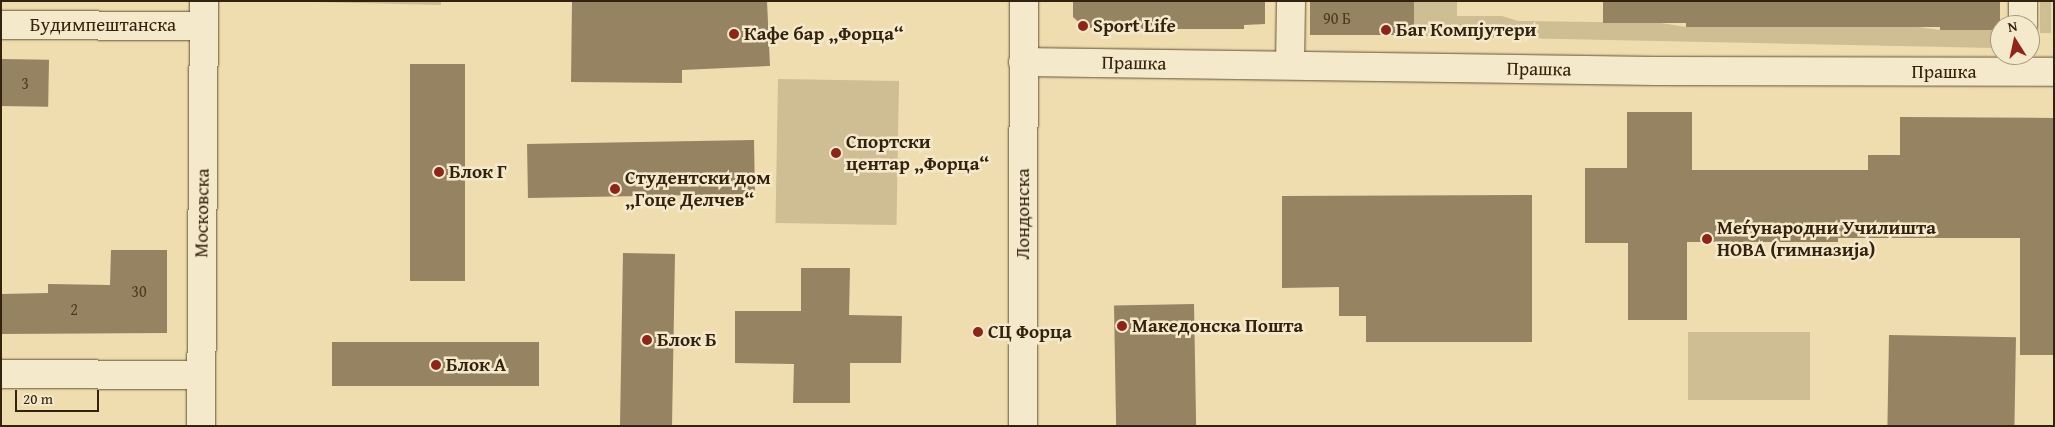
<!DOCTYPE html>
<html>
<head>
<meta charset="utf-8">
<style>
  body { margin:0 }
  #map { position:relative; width:2055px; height:427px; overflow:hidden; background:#efddaf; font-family:"Gentium Book Plus",serif }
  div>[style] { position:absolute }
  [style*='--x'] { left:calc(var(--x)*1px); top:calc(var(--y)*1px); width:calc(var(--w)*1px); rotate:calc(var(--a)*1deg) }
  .green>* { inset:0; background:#cfbd93; transform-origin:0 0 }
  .building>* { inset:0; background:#958361; transform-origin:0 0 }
  .roads { filter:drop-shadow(0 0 1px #625136) drop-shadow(0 0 1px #625136) }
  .street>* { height:28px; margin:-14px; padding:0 14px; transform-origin:14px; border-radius:14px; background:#f5e9cb }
  .secondary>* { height:28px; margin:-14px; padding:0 14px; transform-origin:14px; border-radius:14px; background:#f5e9cb }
  .dots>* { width:14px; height:14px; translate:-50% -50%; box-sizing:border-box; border:2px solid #f5e9cb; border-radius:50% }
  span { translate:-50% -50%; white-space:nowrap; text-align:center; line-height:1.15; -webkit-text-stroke:5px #f5e9cb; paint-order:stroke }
  .number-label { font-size:16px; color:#4c3a22 }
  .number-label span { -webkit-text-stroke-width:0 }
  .street-label { font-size:19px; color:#33220d }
  .poi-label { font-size:19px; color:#33220d; font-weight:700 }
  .left { translate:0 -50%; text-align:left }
  .frame { position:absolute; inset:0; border:2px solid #33220d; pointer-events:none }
  .north { position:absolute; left:1990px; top:15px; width:50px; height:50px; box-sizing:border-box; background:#f5e9cb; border:1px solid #a7997f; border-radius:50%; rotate:350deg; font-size:14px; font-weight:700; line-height:20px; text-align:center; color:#33220d }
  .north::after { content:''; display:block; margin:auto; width:18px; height:22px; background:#8f2418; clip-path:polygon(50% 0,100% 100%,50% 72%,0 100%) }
  .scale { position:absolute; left:15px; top:390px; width:84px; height:22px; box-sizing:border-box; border:2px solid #33220d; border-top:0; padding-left:6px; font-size:15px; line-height:18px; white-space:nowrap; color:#33220d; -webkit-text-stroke:4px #f5e9cb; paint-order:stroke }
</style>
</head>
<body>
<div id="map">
  <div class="green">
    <div style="clip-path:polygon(272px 1px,441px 1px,441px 5px)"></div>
    <div style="clip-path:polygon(1414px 1px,1457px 1px,1457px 16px,1502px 16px,1518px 21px,1661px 23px,1686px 27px,1918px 27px,1940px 30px,2000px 30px,1995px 48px,1413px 36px)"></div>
    <div style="left:2040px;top:1px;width:11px;height:32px"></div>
    <div style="left:778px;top:79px;width:121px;height:144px;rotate:1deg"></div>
    <div style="left:1810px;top:332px;width:68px;height:122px;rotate:90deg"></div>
  </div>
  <div class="building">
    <div style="clip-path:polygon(572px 1px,767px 1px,770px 66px,682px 70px,682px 83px,571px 82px)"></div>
    <div style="clip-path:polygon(1073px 1px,1265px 1px,1265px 24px,1244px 25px,1244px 29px,1096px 29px,1083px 26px,1073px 17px)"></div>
    <div style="left:1310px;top:1px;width:104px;height:34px"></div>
    <div style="clip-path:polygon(1603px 1px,2000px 1px,2000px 30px,1940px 30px,1940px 27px,1686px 27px,1686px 23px,1603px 23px)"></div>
    <div style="left:1px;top:59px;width:48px;height:47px;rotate:1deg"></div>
    <div style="left:410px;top:64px;width:55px;height:217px"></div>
    <div style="clip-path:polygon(1627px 112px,1692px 112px,1692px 170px,1868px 170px,1868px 155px,1900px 155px,1900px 117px,2054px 118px,2054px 355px,2020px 355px,2020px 238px,1838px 238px,1838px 242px,1687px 242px,1687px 320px,1628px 320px,1628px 243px,1585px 243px,1585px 168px,1627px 168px)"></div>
    <div style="left:754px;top:140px;width:54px;height:227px;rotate:89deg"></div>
    <div style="clip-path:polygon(1532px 195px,1532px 342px,1366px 342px,1366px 316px,1339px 316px,1339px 287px,1282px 288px,1282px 196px)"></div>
    <div style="clip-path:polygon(111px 250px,167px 250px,167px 333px,1px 334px,1px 294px,48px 293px,48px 284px,110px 285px)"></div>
    <div style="left:623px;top:253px;width:52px;height:173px;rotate:1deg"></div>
    <div style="clip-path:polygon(801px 268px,850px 268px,849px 315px,902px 316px,901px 363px,850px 363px,850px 403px,793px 403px,794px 364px,735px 363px,735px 311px,801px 311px)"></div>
    <div style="left:1194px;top:304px;width:122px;height:80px;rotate:89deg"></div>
    <div style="left:1889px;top:335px;width:127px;height:91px;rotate:1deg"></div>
    <div style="left:539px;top:342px;width:44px;height:207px;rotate:90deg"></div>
  </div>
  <div class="roads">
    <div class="street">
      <div style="--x:1;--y:25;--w:203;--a:0.3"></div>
      <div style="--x:2023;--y:25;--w:24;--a:-90"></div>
      <div style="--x:1290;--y:65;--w:64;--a:-89.1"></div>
      <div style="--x:1;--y:374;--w:199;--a:0.3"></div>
    </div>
    <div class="secondary">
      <div style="--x:1023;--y:62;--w:632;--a:0.82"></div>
      <div style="--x:1655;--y:71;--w:399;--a:0.1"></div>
      <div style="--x:201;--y:426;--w:425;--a:-89.6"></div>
      <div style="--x:1023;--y:426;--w:425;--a:-89.9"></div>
    </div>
  </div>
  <div class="dots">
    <div style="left:1083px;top:26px;background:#8f2418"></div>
    <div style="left:1386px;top:30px;background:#8f2418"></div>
    <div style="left:734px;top:34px;background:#8f2418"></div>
    <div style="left:836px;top:153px;background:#8f2418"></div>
    <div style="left:439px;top:172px;background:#8f2418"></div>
    <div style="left:615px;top:189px;background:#8f2418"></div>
    <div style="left:1707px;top:239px;background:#8f2418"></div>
    <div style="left:1122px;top:326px;background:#8f2418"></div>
    <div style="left:978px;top:332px;background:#8f2418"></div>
    <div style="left:647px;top:340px;background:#8f2418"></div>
    <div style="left:436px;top:365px;background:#8f2418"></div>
  </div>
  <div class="number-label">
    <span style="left:1337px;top:18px">90 Б</span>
    <span style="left:25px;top:83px">3</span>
    <span style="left:139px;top:291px">30</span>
    <span style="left:74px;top:309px">2</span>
  </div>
  <div class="street-label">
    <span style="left:103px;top:25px">Будимпештанска</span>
    <span style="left:1134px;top:63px;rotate:1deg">Прашка</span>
    <span style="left:1539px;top:69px;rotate:1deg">Прашка</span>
    <span style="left:1944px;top:72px">Прашка</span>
    <span style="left:202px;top:213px;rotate:-89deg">Московска</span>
    <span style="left:1023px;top:214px;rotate:-90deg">Лондонска</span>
  </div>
  <div class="poi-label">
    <span class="left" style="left:1093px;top:26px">Sport Life</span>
    <span class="left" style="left:1396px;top:30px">Баг Компјутери</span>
    <span class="left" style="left:744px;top:34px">Кaфе бар „Форца“</span>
    <span class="left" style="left:846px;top:153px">Спортски<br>центар „Форца“</span>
    <span class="left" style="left:449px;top:172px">Блок Г</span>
    <span class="left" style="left:625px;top:189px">Студентски дом<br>„Гоце Делчев“</span>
    <span class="left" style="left:1717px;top:239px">Меѓународни Училишта<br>НОВА (гимназија)</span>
    <span class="left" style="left:1132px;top:326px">Македонска Пошта</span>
    <span class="left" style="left:988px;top:332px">СЦ Форца</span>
    <span class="left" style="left:657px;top:340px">Блок Б</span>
    <span class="left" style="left:446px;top:365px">Блок А</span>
  </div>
  <div class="frame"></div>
  <div class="north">N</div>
  <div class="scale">20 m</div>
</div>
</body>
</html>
